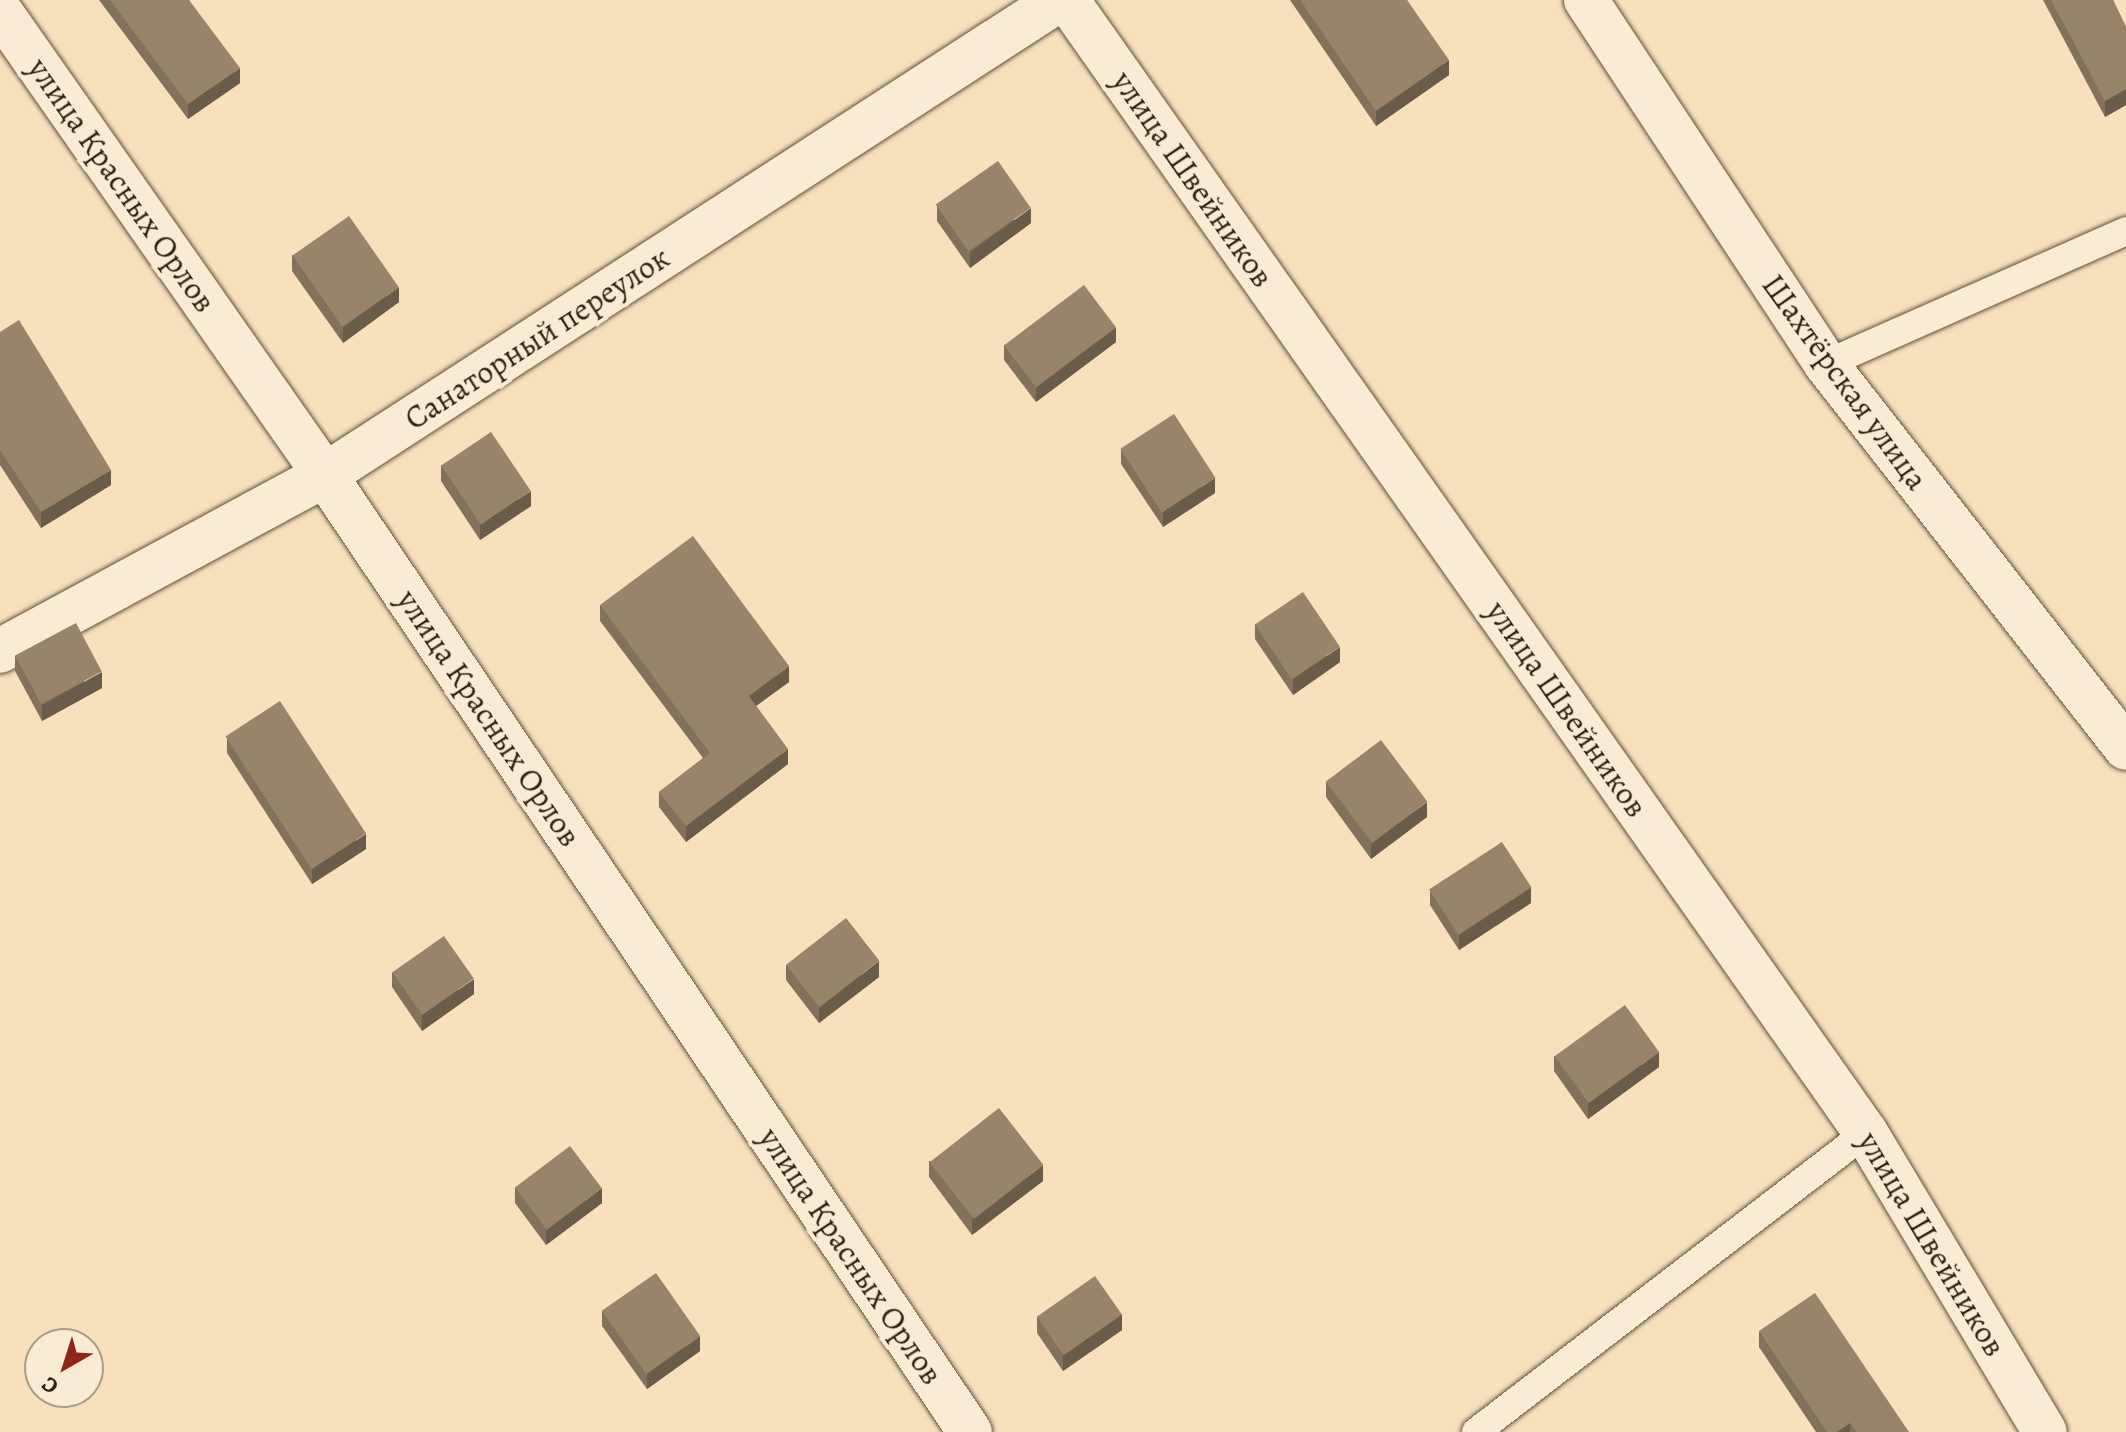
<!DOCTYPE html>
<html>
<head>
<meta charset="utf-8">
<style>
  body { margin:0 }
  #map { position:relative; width:2126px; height:1432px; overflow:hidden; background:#f7e1bd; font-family:Alegreya,serif }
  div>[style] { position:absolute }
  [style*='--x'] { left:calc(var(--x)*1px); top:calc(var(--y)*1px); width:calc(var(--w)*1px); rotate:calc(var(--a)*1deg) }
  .roads { filter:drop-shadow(0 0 2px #62503c) drop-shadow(0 0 2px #62503c) }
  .lane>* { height:28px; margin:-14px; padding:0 14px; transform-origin:14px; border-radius:14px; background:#faecd4 }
  .street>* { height:44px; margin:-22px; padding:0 22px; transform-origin:22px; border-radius:22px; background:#faecd4 }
  .secondary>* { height:44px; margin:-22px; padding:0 22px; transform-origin:22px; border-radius:22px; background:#faecd4 }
  .wall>* { inset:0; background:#83725b }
  .shaded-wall>* { inset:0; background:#6a5c4a }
  .building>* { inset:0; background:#98846a; transform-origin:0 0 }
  span { translate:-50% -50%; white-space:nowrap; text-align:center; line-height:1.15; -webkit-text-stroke:8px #faecd4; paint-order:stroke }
  .street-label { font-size:32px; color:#311f11 }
  .north { position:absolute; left:24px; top:1328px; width:80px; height:80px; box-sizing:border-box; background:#faecd4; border:2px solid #aa9a86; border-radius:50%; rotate:219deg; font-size:22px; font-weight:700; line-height:32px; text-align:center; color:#311f11 }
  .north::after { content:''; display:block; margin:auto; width:28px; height:36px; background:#8f2418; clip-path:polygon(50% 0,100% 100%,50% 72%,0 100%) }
</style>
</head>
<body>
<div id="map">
  <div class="roads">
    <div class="lane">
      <div style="--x:1826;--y:364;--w:328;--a:-23.9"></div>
      <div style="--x:1476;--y:1432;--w:491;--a:-37.5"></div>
    </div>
    <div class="street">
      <div style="--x:1067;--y:0;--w:1386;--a:54.81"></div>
      <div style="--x:1866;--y:1133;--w:348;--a:59.1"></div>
      <div style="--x:1586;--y:0;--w:436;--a:56.6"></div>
      <div style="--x:1826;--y:364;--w:487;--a:52"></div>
      <div style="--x:970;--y:1432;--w:1154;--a:-123.98"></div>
      <div style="--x:325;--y:475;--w:874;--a:-32.91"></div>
    </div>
    <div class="secondary">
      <div style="--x:0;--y:11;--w:566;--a:54.99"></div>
      <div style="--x:325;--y:475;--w:370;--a:151.6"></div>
    </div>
  </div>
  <div class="wall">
    <div style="clip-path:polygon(99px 0,189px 0,240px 83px,188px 119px)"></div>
    <div style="clip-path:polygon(1290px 0,1407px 0,1449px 75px,1376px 126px)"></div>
    <div style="clip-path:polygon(2043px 0,2113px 0,2126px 27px,2126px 105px,2105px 117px)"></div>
    <div style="clip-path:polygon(937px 206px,1031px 223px,970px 268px,937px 221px)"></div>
    <div style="clip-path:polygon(292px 255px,399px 302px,343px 343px,292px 271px)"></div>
    <div style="clip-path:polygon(0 332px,111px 485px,41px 528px,0 465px)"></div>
    <div style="clip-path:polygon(1116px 342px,1036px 402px,1004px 360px,1004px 345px)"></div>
    <div style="clip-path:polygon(1121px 449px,1215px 493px,1163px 527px,1121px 464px)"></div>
    <div style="clip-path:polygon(441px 465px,531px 506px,480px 540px,441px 481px)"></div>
    <div style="clip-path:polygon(600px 605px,789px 682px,756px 706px,788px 764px,686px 842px,659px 807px,659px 792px,703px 758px,600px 621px)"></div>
    <div style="clip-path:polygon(1255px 624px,1340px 662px,1293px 695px,1255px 639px)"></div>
    <div style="clip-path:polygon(15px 656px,102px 688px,42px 721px,15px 671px)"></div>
    <div style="clip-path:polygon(227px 738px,366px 849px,312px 884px,227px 753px)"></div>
    <div style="clip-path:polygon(1326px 782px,1427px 817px,1371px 859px,1326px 797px)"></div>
    <div style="clip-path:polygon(1430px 890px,1531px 903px,1459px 950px,1430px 905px)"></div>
    <div style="clip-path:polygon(786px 965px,879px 977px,819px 1023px,786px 980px)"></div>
    <div style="clip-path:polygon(392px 972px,474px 994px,422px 1031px,392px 987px)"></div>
    <div style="clip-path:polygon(1554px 1056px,1659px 1067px,1588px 1119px,1554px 1071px)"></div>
    <div style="clip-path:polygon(929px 1161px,1043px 1181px,972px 1235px,929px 1177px)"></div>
    <div style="clip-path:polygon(515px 1188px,602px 1203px,546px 1245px,515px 1203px)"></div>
    <div style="clip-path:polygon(602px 1311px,700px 1351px,647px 1389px,602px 1326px)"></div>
    <div style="clip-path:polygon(1037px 1317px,1122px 1330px,1063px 1371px,1037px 1333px)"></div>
    <div style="clip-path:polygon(1759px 1331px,1909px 1432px,1816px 1432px,1759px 1347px)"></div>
  </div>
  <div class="shaded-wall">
    <div style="clip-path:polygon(1449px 60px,1449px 75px,1376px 126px,1376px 111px)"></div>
    <div style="clip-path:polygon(240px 68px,240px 83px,188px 119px,188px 104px)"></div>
    <div style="clip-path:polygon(2126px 89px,2126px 105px,2105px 117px,2105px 101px)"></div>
    <div style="clip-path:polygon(1031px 208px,1031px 223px,970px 268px,970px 252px)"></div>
    <div style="clip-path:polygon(399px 287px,399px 302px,343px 343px,343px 327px)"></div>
    <div style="clip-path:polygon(1116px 327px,1116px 342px,1036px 402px,1036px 387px)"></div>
    <div style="clip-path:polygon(111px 470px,111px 485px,41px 528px,41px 512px)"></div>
    <div style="clip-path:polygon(1215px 478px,1215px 493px,1163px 527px,1163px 512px)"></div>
    <div style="clip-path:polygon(531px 491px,531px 506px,480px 540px,480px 524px)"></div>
    <div style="clip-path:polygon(1340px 647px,1340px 662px,1293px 695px,1293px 679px)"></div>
    <div style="clip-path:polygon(789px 666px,789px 682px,749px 711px,749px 696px)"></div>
    <div style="clip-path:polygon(102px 672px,102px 688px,42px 721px,42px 705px)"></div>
    <div style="clip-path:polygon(788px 749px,788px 764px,686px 842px,686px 826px)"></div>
    <div style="clip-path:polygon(1427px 802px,1427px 817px,1371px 859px,1371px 843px)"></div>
    <div style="clip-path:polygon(366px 834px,366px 849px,312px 884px,312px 869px)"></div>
    <div style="clip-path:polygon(1531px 887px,1531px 903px,1459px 950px,1459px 935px)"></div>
    <div style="clip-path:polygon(879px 961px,879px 977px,819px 1023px,819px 1008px)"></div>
    <div style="clip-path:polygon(474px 979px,474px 994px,422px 1031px,422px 1015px)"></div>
    <div style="clip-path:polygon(1659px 1052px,1659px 1067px,1588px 1119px,1588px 1103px)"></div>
    <div style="clip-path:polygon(1043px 1165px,1043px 1181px,972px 1235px,972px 1219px)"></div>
    <div style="clip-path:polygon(602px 1188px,602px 1203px,546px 1245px,546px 1230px)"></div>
    <div style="clip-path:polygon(1122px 1314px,1122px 1330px,1063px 1371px,1063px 1355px)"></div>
    <div style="clip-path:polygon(700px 1336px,700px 1351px,647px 1389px,647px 1374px)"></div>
    <div style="clip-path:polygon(1850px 1423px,1850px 1432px,1837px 1432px)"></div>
  </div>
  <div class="building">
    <div style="clip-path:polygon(110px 0,189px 0,240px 68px,188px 104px)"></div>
    <div style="clip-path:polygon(1300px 0,1407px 0,1449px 60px,1376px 111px)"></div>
    <div style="clip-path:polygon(2051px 0,2113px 0,2126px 27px,2126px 89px,2105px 101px)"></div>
    <div style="left:998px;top:161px;width:57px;height:76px;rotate:55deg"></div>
    <div style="left:349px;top:216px;width:87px;height:69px;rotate:55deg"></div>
    <div style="left:1084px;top:285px;width:53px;height:100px;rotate:53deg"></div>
    <div style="clip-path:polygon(19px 320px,111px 470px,41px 512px,0 450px,0 332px)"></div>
    <div style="left:1174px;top:414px;width:76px;height:64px;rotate:57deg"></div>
    <div style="left:491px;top:432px;width:71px;height:60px;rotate:56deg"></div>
    <div style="clip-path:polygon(693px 536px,789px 666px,749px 696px,788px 749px,686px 826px,659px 792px,710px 753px,600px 605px)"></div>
    <div style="left:1303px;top:592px;width:66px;height:58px;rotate:56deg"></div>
    <div style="left:76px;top:623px;width:55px;height:69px;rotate:62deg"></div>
    <div style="left:280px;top:701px;width:158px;height:65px;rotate:57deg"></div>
    <div style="left:1381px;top:740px;width:77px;height:69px;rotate:53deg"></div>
    <div style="left:1502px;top:842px;width:54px;height:87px;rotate:57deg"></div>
    <div style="left:846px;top:918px;width:54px;height:76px;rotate:52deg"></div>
    <div style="left:444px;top:936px;width:52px;height:63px;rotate:55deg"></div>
    <div style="left:1625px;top:1005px;width:58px;height:87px;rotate:54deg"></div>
    <div style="left:999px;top:1108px;width:72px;height:88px;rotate:52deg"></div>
    <div style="left:570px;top:1146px;width:53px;height:69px;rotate:53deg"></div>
    <div style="left:656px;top:1273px;width:77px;height:66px;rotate:55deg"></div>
    <div style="left:1095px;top:1276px;width:47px;height:71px;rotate:55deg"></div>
    <div style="clip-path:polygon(1815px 1293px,1909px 1432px,1857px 1432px,1850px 1423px,1837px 1432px,1827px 1432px,1759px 1331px)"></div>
  </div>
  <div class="street-label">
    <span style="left:1193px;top:179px;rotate:55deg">улица Швейников</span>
    <span style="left:122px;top:185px;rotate:55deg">улица Красных Орлов</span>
    <span style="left:537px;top:338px;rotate:-33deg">Санаторный переулок</span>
    <span style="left:1845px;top:382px;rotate:54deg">Шахтёрская улица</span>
    <span style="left:1567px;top:709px;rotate:55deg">улица Швейников</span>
    <span style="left:489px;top:718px;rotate:56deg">улица Красных Орлов</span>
    <span style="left:1932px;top:1244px;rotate:59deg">улица Швейников</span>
    <span style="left:851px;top:1256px;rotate:56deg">улица Красных Орлов</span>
  </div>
  <div class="north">С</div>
</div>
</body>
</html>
